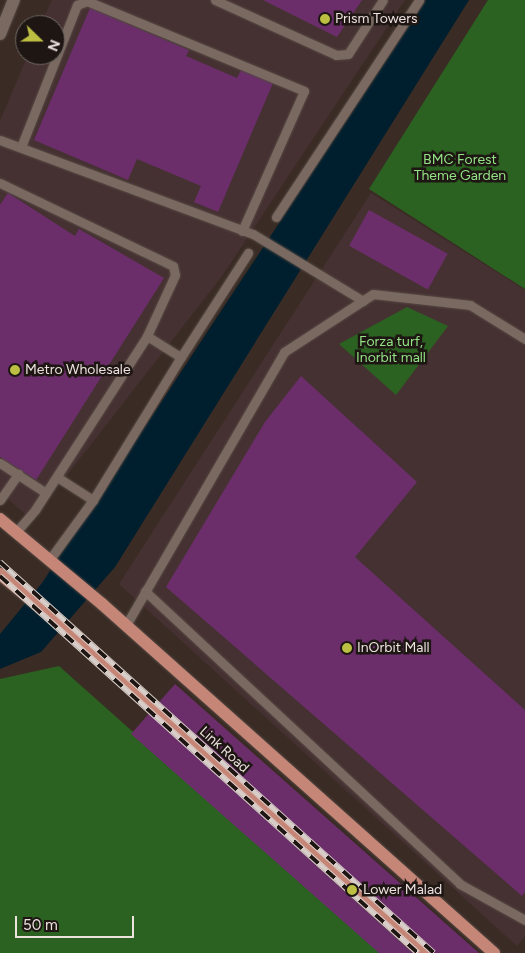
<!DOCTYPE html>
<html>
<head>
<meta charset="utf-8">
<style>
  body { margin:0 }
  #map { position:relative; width:525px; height:953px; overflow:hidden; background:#3a2c25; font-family:Figtree,sans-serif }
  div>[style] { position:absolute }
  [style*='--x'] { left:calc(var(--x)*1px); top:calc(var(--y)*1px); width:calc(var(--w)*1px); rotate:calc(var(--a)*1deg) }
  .commercial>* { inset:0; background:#463132 }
  .green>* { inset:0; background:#2b6221 }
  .water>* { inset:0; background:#001f2e }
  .building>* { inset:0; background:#6b2e6b; transform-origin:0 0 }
  .roads { filter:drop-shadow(0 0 1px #564a44) drop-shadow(0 0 1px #564a44) }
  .service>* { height:9px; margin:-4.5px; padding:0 4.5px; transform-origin:4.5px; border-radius:4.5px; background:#796961 }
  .tertiary>* { height:12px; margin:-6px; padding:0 6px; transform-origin:6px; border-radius:6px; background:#796961 }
  .primary>* { height:12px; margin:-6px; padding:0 6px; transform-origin:6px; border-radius:6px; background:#c68677 }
  .rail>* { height:5.5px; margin-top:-2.75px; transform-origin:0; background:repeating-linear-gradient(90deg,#1d1613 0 11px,#d8cec9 0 22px); box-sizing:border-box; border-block:1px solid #d8cec9 }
  .dots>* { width:14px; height:14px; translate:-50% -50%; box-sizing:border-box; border:2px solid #1d1613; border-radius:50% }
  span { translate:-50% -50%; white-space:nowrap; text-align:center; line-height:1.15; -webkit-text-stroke:5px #1d1613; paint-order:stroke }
  .poi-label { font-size:14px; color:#ece2de }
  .left { translate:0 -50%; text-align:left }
  .park-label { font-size:14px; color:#93e385 }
  .street-label { font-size:14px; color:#ece2de }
  .north { position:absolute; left:15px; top:15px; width:50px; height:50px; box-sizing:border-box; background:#1d1613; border:1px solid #706864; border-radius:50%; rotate:112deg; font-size:14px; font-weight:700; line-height:20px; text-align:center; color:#ece2de }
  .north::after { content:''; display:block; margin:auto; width:18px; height:22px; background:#bdbf43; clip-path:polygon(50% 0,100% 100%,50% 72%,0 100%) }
  .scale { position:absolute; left:15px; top:916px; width:119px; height:22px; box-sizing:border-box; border:2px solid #ece2de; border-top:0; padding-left:6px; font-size:15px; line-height:18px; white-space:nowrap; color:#ece2de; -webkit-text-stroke:4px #1d1613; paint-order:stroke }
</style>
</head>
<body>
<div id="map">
  <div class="commercial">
    <div style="clip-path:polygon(52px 0,405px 0,222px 276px,32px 520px,0 492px,0 121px,28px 55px,55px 55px,55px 25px,41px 25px)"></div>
    <div style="clip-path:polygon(371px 193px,525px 290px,525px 936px,517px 946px,119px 584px)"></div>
  </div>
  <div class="green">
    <div style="clip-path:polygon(488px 0,525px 0,525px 289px,369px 189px)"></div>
    <div style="clip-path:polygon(407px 307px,448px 326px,396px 395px,339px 344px)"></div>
    <div style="clip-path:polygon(59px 666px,381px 953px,0 953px,0 679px)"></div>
  </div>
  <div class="water">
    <div style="clip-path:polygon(426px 0,469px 0,115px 567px,41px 652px,0 669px,0 634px,42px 583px)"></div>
  </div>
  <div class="building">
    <div style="clip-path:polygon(263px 0,362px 0,337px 37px)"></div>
    <div style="clip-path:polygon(90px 8px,189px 50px,186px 56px,237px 78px,241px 70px,273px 83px,218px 212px,194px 202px,201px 186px,137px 159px,128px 180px,34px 140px)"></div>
    <div style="clip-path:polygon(8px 193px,75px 236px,79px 229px,164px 278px,36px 480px,0 457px,0 205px)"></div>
    <div style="left:369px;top:210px;width:90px;height:41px;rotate:29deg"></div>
    <div style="clip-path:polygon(301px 376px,417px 482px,355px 557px,525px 710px,525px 892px,522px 896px,166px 587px,265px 422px)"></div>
    <div style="clip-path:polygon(175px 684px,479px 953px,379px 953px,131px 734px)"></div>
  </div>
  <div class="roads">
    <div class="service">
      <div style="--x:215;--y:0;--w:133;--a:24.4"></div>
      <div style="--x:336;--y:55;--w:12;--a:-5"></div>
      <div style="--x:348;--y:54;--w:64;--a:-57.1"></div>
      <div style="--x:0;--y:140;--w:270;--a:20.4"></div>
      <div style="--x:253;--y:234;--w:129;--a:31.3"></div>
      <div style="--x:21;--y:147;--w:153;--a:-68.5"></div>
      <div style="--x:77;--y:5;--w:11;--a:-22"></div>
      <div style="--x:87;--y:1;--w:235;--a:22.5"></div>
      <div style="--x:304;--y:91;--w:153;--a:113.9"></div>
      <div style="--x:0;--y:183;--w:192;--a:25.6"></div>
      <div style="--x:173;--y:266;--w:9;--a:77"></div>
      <div style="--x:175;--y:275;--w:67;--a:114.7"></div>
      <div style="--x:147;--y:336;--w:40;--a:32"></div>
      <div style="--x:181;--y:357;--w:124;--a:-57.2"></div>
      <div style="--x:276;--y:217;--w:260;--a:-56.6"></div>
      <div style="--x:0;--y:463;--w:55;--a:33.1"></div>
      <div style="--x:57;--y:477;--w:43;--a:32.6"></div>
      <div style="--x:0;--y:500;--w:32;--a:-55"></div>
      <div style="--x:16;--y:532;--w:29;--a:-49"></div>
      <div style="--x:35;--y:510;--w:207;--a:-57.2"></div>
      <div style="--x:50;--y:559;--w:73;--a:-53.9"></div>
      <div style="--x:93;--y:500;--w:168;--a:-58.4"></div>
      <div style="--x:145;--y:591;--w:430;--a:42.9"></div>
      <div style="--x:460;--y:884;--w:74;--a:29"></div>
      <div style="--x:126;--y:625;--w:315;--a:-59.9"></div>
      <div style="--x:284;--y:352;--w:106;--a:-33.1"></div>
      <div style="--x:373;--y:294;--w:98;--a:6.5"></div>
      <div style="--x:470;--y:305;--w:65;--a:31.7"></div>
    </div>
    <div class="tertiary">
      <div style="--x:0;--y:34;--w:37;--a:-68"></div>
    </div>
    <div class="primary">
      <div style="--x:0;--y:519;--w:133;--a:39.8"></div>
      <div style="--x:102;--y:604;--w:525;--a:41.68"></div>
      <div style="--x:0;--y:574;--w:99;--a:39.3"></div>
      <div style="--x:77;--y:637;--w:469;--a:42.4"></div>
    </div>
  </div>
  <div class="rail">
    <div style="--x:0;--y:562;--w:584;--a:42.02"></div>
    <div style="--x:0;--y:576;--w:563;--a:42.05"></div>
  </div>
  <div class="dots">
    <div style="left:325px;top:19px;background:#bdbf43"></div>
    <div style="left:15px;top:370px;background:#bdbf43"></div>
    <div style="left:347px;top:648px;background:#bdbf43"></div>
    <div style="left:352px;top:890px;background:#bdbf43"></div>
  </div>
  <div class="poi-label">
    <span class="left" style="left:335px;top:19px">Prism Towers</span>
    <span class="left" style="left:25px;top:370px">Metro Wholesale</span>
    <span class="left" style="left:357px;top:648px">InOrbit Mall</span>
    <span class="left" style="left:363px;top:890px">Lower Malad</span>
  </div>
  <div class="park-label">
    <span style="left:460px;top:168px">BMC Forest<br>Theme Garden</span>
    <span style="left:391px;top:350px">Forza turf,<br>Inorbit mall</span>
  </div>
  <div class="street-label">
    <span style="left:224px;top:750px;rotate:42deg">Link Road</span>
  </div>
  <div class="north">N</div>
  <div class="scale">50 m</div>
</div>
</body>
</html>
